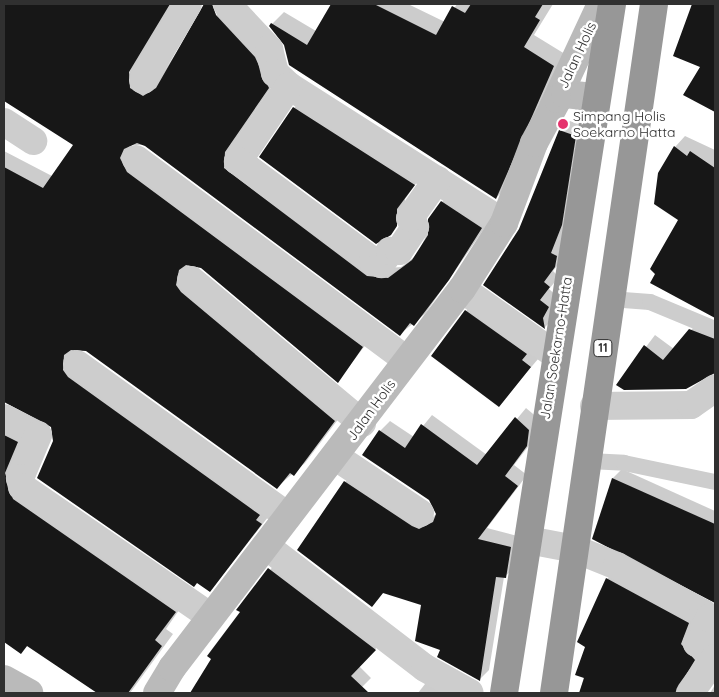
<!DOCTYPE html>
<html>
<head>
<meta charset="utf-8">
<style>
  body { margin:0 }
  #map { position:relative; width:719px; height:697px; overflow:hidden; background:#fff; font-family:Quicksand,sans-serif }
  div>[style] { position:absolute }
  [style*='--x'] { left:calc(var(--x)*1px); top:calc(var(--y)*1px); width:calc(var(--w)*1px); rotate:calc(var(--a)*1deg) }
  .shadow>* { inset:0; background:#0003 }
  .building>* { inset:0; background:#171717 }
  .lane>* { height:16px; margin:-8px; padding:0 8px; transform-origin:8px; border-radius:8px; background:#cdcdcd }
  .street>* { height:28px; margin:-14px; padding:0 14px; transform-origin:14px; border-radius:14px; background:#cdcdcd }
  .secondary>* { height:28px; margin:-14px; padding:0 14px; transform-origin:14px; border-radius:14px; background:#bababa }
  .highway>* { height:28px; margin:-14px; padding:0 14px; transform-origin:14px; border-radius:14px; background:#979797 }
  .dots>* { width:14px; height:14px; translate:-50% -50%; box-sizing:border-box; border:2px solid #fff; border-radius:50% }
  span { translate:-50% -50%; white-space:nowrap; text-align:center; line-height:1.15; -webkit-text-stroke:5px #fff; paint-order:stroke }
  .shield-label span { padding:1px 4px; background:#fff; border:1px solid; border-radius:4px; -webkit-text-stroke-width:0 }
  .shield-label { font-size:12px; color:#303030; font-weight:700 }
  .street-label { font-size:14px; color:#303030 }
  .poi-label { font-size:14px; color:#303030 }
  .left { translate:0 -50%; text-align:left }
  .frame { position:absolute; inset:0; border:5px solid #303030; pointer-events:none }
</style>
</head>
<body>
<div id="map">
  <div class="shadow">
    <div style="clip-path:polygon(4px 4px,56px 4px,73px 15px,83px 4px,174px 4px,155px 85px,203px 12px,203px 4px,212px 4px,218px 20px,214px 4px,279px 76px,236px 140px,387px 268px,401px 267px,417px 255px,442px 202px,453px 191px,493px 216px,425px 314px,400px 334px,146px 145px,132px 145px,138px 160px,373px 335px,338px 381px,202px 267px,188px 264px,187px 273px,346px 409px,305px 463px,277px 487px,87px 350px,74px 349px,73px 358px,272px 512px,210px 591px,54px 441px,52px 426px,46px 420px,4px 401px,4px 151px,52px 176px,74px 145px,4px 97px)"></div>
    <div style="clip-path:polygon(332px 4px,408px 4px,445px 22px,457px 4px,553px 4px,534px 35px,565px 54px,508px 186px,496px 198px,285px 44px,270px 26px,284px 12px,316px 31px)"></div>
    <div style="clip-path:polygon(693px 4px,715px 4px,715px 112px,685px 94px,702px 67px,674px 55px)"></div>
    <div style="clip-path:polygon(303px 99px,422px 175px,405px 199px,405px 216px,396px 225px,294px 108px)"></div>
    <div style="clip-path:polygon(570px 121px,585px 126px,571px 214px,561px 242px,566px 246px,565px 256px,553px 271px,559px 277px,549px 289px,558px 297px,555px 317px,545px 327px,485px 284px,520px 229px,560px 131px)"></div>
    <div style="clip-path:polygon(685px 136px,715px 150px,715px 316px,652px 282px,680px 219px,675px 147px)"></div>
    <div style="clip-path:polygon(481px 297px,544px 352px,499px 405px,466px 311px)"></div>
    <div style="clip-path:polygon(701px 319px,715px 325px,715px 373px,618px 384px,655px 335px,674px 349px)"></div>
    <div style="clip-path:polygon(526px 408px,539px 419px,537px 435px,514px 465px,527px 475px,487px 528px,521px 537px,516px 567px,504px 577px,489px 670px,479px 680px,442px 650px,423px 604px,384px 592px,372px 606px,345px 482px,355px 472px,431px 519px,437px 513px,430px 499px,380px 431px,390px 421px,414px 437px,432px 415px,487px 455px)"></div>
    <div style="clip-path:polygon(4px 417px,28px 431px,23px 488px,186px 600px,166px 629px,173px 634px,130px 693px,99px 693px,28px 645px,21px 652px,4px 641px)"></div>
    <div style="clip-path:polygon(622px 469px,715px 511px,715px 603px,594px 538px,613px 478px)"></div>
    <div style="clip-path:polygon(279px 559px,384px 640px,359px 666px,371px 678px,356px 693px,192px 693px,242px 612px,238px 610px)"></div>
    <div style="clip-path:polygon(616px 570px,697px 614px,703px 650px,683px 681px,688px 693px,580px 693px,607px 579px)"></div>
    <div style="clip-path:polygon(432px 675px,464px 693px,418px 693px)"></div>
    <div style="clip-path:polygon(715px 685px,715px 693px,710px 693px)"></div>
  </div>
  <div class="building">
    <div style="clip-path:polygon(4px 4px,170px 4px,129px 72px,130px 88px,143px 96px,156px 88px,204px 4px,212px 4px,216px 15px,255px 57px,269px 88px,225px 152px,224px 168px,367px 276px,388px 278px,412px 260px,428px 235px,428px 219px,441px 201px,482px 228px,449px 280px,414px 326px,410px 323px,400px 336px,145px 146px,137px 143px,124px 149px,120px 158px,127px 172px,363px 347px,338px 383px,201px 268px,186px 265px,179px 270px,176px 285px,181px 292px,335px 421px,294px 476px,290px 473px,277px 489px,86px 351px,71px 350px,64px 355px,63px 370px,68px 377px,260px 515px,256px 520px,262px 524px,210px 592px,197px 583px,194px 587px,37px 478px,53px 441px,51px 427px,4px 402px,4px 167px,43px 188px,73px 145px,4px 101px)"></div>
    <div style="clip-path:polygon(331px 4px,374px 4px,436px 35px,452px 6px,465px 13px,471px 4px,543px 4px,535px 17px,540px 20px,524px 47px,554px 66px,496px 199px,289px 65px,284px 45px,269px 26px,271px 23px,307px 45px)"></div>
    <div style="clip-path:polygon(692px 4px,715px 4px,715px 112px,683px 95px,700px 67px,673px 56px)"></div>
    <div style="clip-path:polygon(293px 107px,415px 185px,397px 209px,397px 226px,391px 235px,376px 244px,259px 157px)"></div>
    <div style="clip-path:polygon(559px 130px,576px 136px,562px 225px,551px 253px,557px 256px,555px 267px,544px 282px,550px 287px,540px 300px,549px 307px,543px 318px,545px 329px,483px 285px,519px 229px)"></div>
    <div style="clip-path:polygon(674px 146px,687px 156px,690px 151px,715px 168px,715px 318px,650px 283px,655px 274px,650px 269px,678px 220px,654px 204px,658px 173px)"></div>
    <div style="clip-path:polygon(465px 310px,527px 354px,522px 360px,531px 367px,499px 407px,431px 356px)"></div>
    <div style="clip-path:polygon(689px 329px,715px 339px,715px 373px,686px 389px,624px 390px,616px 385px,644px 345px,663px 360px)"></div>
    <div style="clip-path:polygon(515px 417px,529px 430px,527px 446px,505px 476px,518px 486px,478px 539px,511px 547px,506px 578px,496px 577px,480px 681px,437px 657px,440px 650px,415px 641px,421px 605px,383px 593px,372px 607px,297px 550px,344px 481px,412px 526px,419px 529px,433px 522px,436px 514px,429px 500px,362px 455px,379px 430px,405px 448px,421px 424px,477px 465px)"></div>
    <div style="clip-path:polygon(4px 435px,18px 442px,5px 473px,13px 499px,176px 612px,155px 640px,162px 646px,128px 693px,97px 693px,27px 646px,21px 654px,4px 642px)"></div>
    <div style="clip-path:polygon(612px 478px,715px 524px,715px 603px,592px 539px)"></div>
    <div style="clip-path:polygon(268px 568px,376px 650px,351px 676px,369px 693px,190px 693px,211px 659px,207px 656px,240px 612px,236px 610px)"></div>
    <div style="clip-path:polygon(606px 578px,689px 623px,681px 644px,695px 660px,675px 693px,579px 693px,584px 678px,575px 675px,585px 647px,577px 642px)"></div>
  </div>
  <div class="lane">
    <div style="--x:610;--y:299;--w:40;--a:4.3"></div>
    <div style="--x:650;--y:302;--w:70;--a:22.6"></div>
    <div style="--x:589;--y:461;--w:35;--a:3"></div>
    <div style="--x:624;--y:463;--w:93;--a:11.8"></div>
  </div>
  <div class="street">
    <div style="--x:227;--y:4;--w:62;--a:47"></div>
    <div style="--x:269;--y:49;--w:25;--a:76"></div>
    <div style="--x:275;--y:73;--w:19;--a:43"></div>
    <div style="--x:289;--y:86;--w:255;--a:32.5"></div>
    <div style="--x:143;--y:80;--w:88;--a:-59.4"></div>
    <div style="--x:289;--y:86;--w:91;--a:124.2"></div>
    <div style="--x:238;--y:161;--w:168;--a:36.5"></div>
    <div style="--x:373;--y:261;--w:9;--a:21"></div>
    <div style="--x:381;--y:264;--w:16;--a:-55"></div>
    <div style="--x:390;--y:251;--w:9;--a:0"></div>
    <div style="--x:399;--y:251;--w:29;--a:-56"></div>
    <div style="--x:415;--y:227;--w:10;--a:-119"></div>
    <div style="--x:410;--y:218;--w:47;--a:-54.6"></div>
    <div style="--x:4;--y:122;--w:35;--a:33"></div>
    <div style="--x:136;--y:159;--w:337;--a:36.6"></div>
    <div style="--x:191;--y:280;--w:223;--a:39.9"></div>
    <div style="--x:462;--y:289;--w:113;--a:35.2"></div>
    <div style="--x:77;--y:364;--w:260;--a:35.8"></div>
    <div style="--x:594;--y:406;--w:97;--a:-0.6"></div>
    <div style="--x:691;--y:405;--w:29;--a:-35"></div>
    <div style="--x:4;--y:418;--w:38;--a:27"></div>
    <div style="--x:38;--y:435;--w:47;--a:112.7"></div>
    <div style="--x:20;--y:478;--w:9;--a:77"></div>
    <div style="--x:22;--y:487;--w:229;--a:34.5"></div>
    <div style="--x:336;--y:457;--w:101;--a:33.7"></div>
    <div style="--x:528;--y:540;--w:48;--a:10.8"></div>
    <div style="--x:575;--y:549;--w:45;--a:22"></div>
    <div style="--x:617;--y:566;--w:98;--a:28.7"></div>
    <div style="--x:703;--y:613;--w:8;--a:40"></div>
    <div style="--x:709;--y:618;--w:28;--a:116"></div>
    <div style="--x:697;--y:643;--w:21;--a:31"></div>
    <div style="--x:266;--y:546;--w:200;--a:37.5"></div>
    <div style="--x:425;--y:668;--w:51;--a:29.1"></div>
    <div style="--x:690;--y:693;--w:43;--a:-54.5"></div>
  </div>
  <div class="secondary">
    <div style="--x:553;--y:107;--w:114;--a:-65"></div>
    <div style="--x:4;--y:679;--w:29;--a:29"></div>
    <div style="--x:157;--y:693;--w:29;--a:-59"></div>
    <div style="--x:172;--y:668;--w:477;--a:-52.6"></div>
    <div style="--x:462;--y:289;--w:78;--a:-57.5"></div>
    <div style="--x:504;--y:223;--w:85;--a:-69.4"></div>
    <div style="--x:534;--y:143;--w:50;--a:-61.4"></div>
    <div style="--x:558;--y:99;--w:9;--a:-36"></div>
    <div style="--x:565;--y:94;--w:19;--a:6"></div>
    <div style="--x:584;--y:96;--w:18;--a:61"></div>
    <div style="--x:593;--y:112;--w:9;--a:96"></div>
  </div>
  <div class="highway">
    <div style="--x:504;--y:693;--w:697;--a:-81.09"></div>
    <div style="--x:554;--y:693;--w:696;--a:-81.74"></div>
  </div>
  <div class="dots">
    <div style="left:563px;top:124px;background:#e5336d"></div>
  </div>
  <div class="shield-label">
    <span style="left:603px;top:348px">11</span>
  </div>
  <div class="street-label">
    <span style="left:577px;top:55px;rotate:-65deg">Jalan Holis</span>
    <span style="left:556px;top:348px;rotate:-81deg">Jalan Soekarno-Hatta</span>
    <span style="left:371px;top:410px;rotate:-54deg">Jalan Holis</span>
  </div>
  <div class="poi-label">
    <span class="left" style="left:573px;top:124px">Simpang Holis<br>Soekarno Hatta</span>
  </div>
  <div class="frame"></div>
</div>
</body>
</html>
